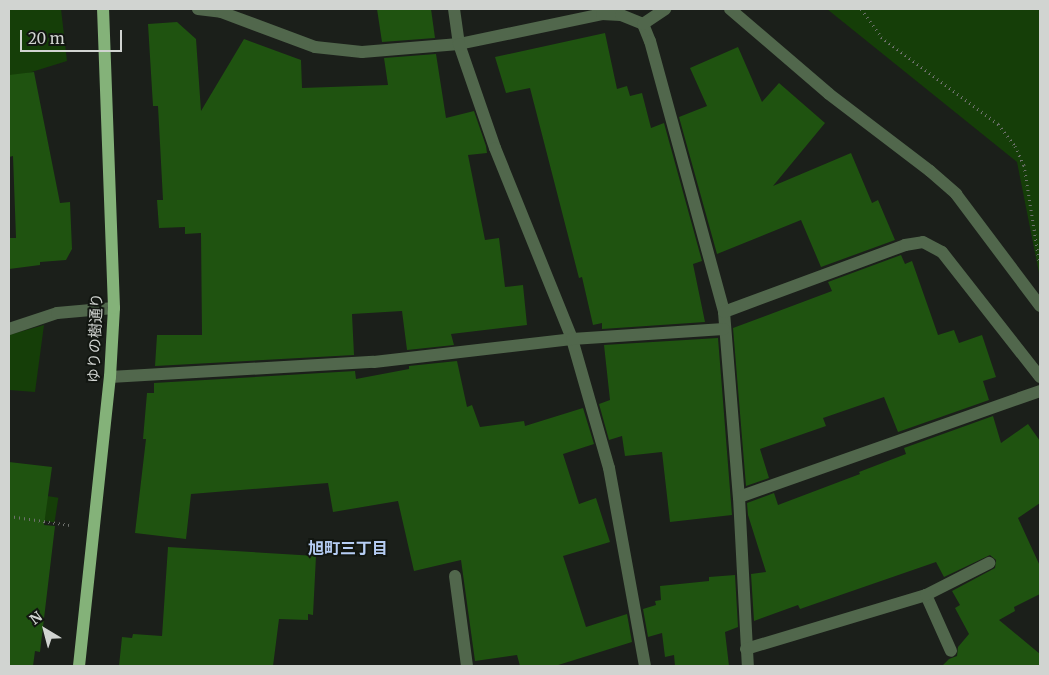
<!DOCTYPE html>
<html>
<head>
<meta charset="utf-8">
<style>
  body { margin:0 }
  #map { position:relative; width:1049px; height:675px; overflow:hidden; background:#1b1f1a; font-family:Merriweather,"Noto Sans JP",serif }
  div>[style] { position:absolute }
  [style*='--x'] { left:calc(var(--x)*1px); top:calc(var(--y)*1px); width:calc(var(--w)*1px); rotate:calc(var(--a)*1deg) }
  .green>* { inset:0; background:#153e08; transform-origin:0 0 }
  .building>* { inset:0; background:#1f5310 }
  .path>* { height:3px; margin-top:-1.5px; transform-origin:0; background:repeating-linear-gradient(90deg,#6e716d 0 1px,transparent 0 5px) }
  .minor>* { height:12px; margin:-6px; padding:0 6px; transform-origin:6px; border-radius:6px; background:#51674c }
  .major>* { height:12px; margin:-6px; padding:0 6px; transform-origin:6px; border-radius:6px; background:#84b279 }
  span { translate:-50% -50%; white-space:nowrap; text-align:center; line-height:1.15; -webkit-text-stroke:4px #121611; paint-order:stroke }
  .street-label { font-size:15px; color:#d1d4d1 }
  .neighbourhood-label { font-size:16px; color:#b6cdf4; font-weight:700 }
  .frame { position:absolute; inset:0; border:10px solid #d1d4d1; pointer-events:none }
  .north { position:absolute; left:20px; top:605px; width:50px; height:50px; -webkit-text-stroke:4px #121611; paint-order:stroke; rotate:323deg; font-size:14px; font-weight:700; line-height:20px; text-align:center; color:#d1d4d1 }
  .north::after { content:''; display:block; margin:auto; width:18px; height:22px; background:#d1d4d1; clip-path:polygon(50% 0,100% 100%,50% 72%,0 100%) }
  .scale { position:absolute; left:20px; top:30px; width:102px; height:22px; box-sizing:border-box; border:2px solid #d1d4d1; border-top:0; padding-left:6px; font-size:15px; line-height:18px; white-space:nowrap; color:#d1d4d1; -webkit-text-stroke:4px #121611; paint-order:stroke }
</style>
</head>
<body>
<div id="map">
  <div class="green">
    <div style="clip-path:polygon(9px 9px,61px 9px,67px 61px,9px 79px)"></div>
    <div style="clip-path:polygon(827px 9px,1040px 9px,1040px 278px,1017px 162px)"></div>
    <div style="clip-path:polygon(44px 325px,35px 392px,9px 390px,9px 335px)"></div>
    <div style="left:9px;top:490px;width:50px;height:25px;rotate:9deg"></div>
  </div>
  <div class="building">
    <div style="clip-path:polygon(377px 9px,431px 9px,435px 38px,382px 42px)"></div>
    <div style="clip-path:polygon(177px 22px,196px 39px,201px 111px,244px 39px,301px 60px,302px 88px,388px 85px,384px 58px,436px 54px,446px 118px,474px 111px,486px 146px,487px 153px,468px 155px,485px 240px,499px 238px,505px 287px,523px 285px,527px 325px,451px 334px,454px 345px,407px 350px,402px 311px,352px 314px,354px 355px,155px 366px,157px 335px,202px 335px,201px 233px,185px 234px,185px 227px,159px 228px,157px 200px,163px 200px,158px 106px,153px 106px,148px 24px)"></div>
    <div style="clip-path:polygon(605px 33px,617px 89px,627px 86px,630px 96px,642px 93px,651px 128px,664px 123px,702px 261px,693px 264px,705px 322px,602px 329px,602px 323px,593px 325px,582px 277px,579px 278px,530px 88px,506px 93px,495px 57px)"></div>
    <div style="clip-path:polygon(738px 47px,762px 102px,779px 83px,825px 123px,773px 186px,851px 153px,872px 203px,878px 200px,895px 240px,821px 267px,801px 220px,717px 254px,679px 117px,707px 106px,690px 68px)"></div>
    <div style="clip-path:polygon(34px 72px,60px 203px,70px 202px,72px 249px,66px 260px,40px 262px,40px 265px,9px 269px,9px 238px,16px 238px,13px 156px,9px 157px,9px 75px)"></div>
    <div style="clip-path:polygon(901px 255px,905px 264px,912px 261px,938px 335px,954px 330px,959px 343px,982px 335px,996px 377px,983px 381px,989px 400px,898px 432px,884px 397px,823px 418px,826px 426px,760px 449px,769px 478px,746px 486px,733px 328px,832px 291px,828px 282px)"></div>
    <div style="clip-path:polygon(718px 338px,732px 515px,670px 522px,662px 452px,625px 456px,622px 436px,609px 440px,599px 404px,610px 400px,604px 345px)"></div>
    <div style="clip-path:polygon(457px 361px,467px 407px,472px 405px,480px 427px,524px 421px,525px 426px,583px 408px,594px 444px,563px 454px,579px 504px,596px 498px,610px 542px,563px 556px,586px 627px,627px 614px,632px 642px,555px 666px,520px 666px,517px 655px,475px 661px,461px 560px,414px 571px,398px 501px,333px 512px,328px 483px,191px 494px,186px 539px,135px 533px,146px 439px,143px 439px,147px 393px,154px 393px,154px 383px,355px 371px,356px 379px,409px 369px,409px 366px)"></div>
    <div style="clip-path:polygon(993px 416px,1001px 443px,1028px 424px,1040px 441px,1040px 503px,1018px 518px,1040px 566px,1040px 594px,1014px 607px,1015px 611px,999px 620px,1040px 654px,1040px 666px,942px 666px,949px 659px,957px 656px,958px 647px,969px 634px,955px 608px,960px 605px,952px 591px,995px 568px,996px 560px,990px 555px,944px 577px,936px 562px,800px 609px,798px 605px,754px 621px,751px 574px,766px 572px,748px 515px,747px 503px,774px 493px,778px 505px,860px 474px,859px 472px,906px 454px,904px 448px)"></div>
    <div style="clip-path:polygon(9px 462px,52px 467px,44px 525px,55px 526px,40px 652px,35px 651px,33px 666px,9px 666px)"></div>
    <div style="clip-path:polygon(168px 547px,316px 556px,313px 615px,308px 614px,308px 620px,279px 619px,273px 666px,119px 666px,122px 637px,132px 638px,133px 634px,162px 636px)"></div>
    <div style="clip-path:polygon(735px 575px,738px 627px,725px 632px,729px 666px,675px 666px,674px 655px,665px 657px,662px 633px,648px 637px,643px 609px,656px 605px,655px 601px,661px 600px,660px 586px,709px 581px,709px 577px)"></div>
  </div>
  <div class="path">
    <div style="--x:861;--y:9;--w:34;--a:54"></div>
    <div style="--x:881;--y:37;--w:146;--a:36.6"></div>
    <div style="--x:998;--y:124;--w:28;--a:52"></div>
    <div style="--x:1015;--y:146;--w:21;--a:65"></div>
    <div style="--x:1024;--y:165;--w:97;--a:81.1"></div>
    <div style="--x:9;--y:516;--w:62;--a:8.4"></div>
  </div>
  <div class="minor">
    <div style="--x:198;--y:9;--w:23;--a:7"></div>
    <div style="--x:221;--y:12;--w:100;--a:20.4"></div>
    <div style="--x:315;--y:47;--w:47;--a:6.1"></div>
    <div style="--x:362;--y:52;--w:97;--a:-4.7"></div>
    <div style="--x:459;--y:44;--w:146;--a:-11.8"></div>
    <div style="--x:602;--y:14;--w:19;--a:3"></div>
    <div style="--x:621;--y:15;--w:24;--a:22"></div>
    <div style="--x:643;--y:24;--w:18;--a:68"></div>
    <div style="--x:650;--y:41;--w:281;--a:74.7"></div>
    <div style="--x:724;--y:312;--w:186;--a:85.4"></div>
    <div style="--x:739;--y:497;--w:169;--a:87"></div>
    <div style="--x:454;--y:9;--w:35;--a:82"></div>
    <div style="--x:459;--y:44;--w:110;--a:70.9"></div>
    <div style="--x:495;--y:148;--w:206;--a:68"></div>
    <div style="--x:572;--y:339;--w:134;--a:74"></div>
    <div style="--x:609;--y:468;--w:201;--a:79.7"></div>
    <div style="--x:730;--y:9;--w:130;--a:40.6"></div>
    <div style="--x:829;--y:94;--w:127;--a:37.3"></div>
    <div style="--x:930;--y:171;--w:35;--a:41"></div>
    <div style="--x:956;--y:194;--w:140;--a:53.1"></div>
    <div style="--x:643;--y:24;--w:27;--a:-34"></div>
    <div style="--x:724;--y:312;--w:193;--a:-20.3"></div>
    <div style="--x:905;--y:245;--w:18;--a:-9"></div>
    <div style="--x:923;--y:242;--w:21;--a:28"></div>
    <div style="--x:942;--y:252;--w:159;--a:51.9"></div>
    <div style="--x:9;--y:329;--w:51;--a:-18.4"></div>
    <div style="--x:57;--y:313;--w:57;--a:-5"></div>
    <div style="--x:110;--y:377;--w:264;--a:-3.3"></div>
    <div style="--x:374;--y:362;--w:199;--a:-6.6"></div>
    <div style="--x:572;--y:339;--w:152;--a:-3.8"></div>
    <div style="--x:739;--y:497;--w:319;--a:-19.4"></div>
    <div style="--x:455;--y:576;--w:91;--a:82.4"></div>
    <div style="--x:926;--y:595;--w:61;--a:65.9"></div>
    <div style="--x:746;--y:649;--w:188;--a:-16.7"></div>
    <div style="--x:926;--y:595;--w:71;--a:-26.9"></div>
  </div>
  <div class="major">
    <div style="--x:79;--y:666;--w:291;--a:-83.9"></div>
    <div style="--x:110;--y:377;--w:69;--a:-86.7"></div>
    <div style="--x:114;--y:308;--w:299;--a:-92.1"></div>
  </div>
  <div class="street-label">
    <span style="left:95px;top:338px;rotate:-88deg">ゆりの樹通り</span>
  </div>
  <div class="neighbourhood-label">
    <span style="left:348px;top:548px">旭町三丁目</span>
  </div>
  <div class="frame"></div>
  <div class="north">N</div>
  <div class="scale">20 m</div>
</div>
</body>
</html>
